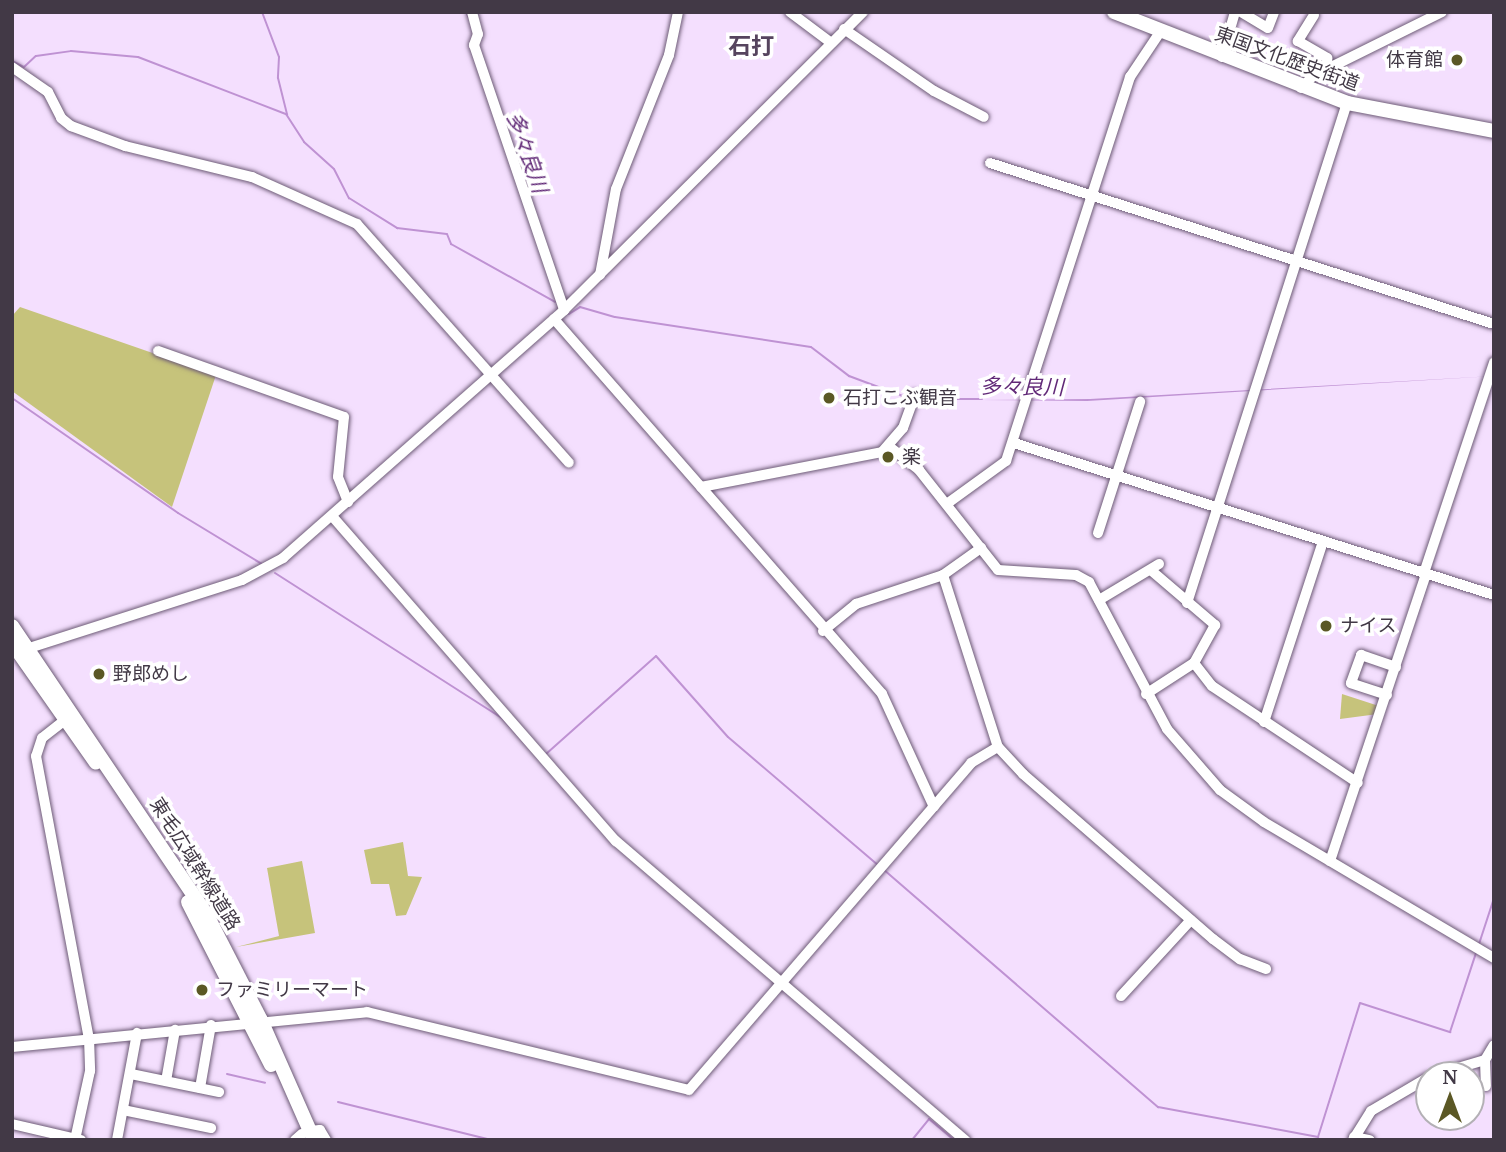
<!DOCTYPE html>
<html>
<head>
<meta charset="utf-8">
<style>
  body { margin:0 }
  #map { position:relative; width:1506px; height:1152px; overflow:hidden; background:#f4dffe; font-family:"Noto Serif","Noto Sans JP",serif }
  div>[style] { position:absolute }
  [style*='--x'] { left:calc(var(--x)*1px); top:calc(var(--y)*1px); width:calc(var(--w)*1px); rotate:calc(var(--a)*1deg) }
  .green>* { inset:0; background:#c6c37b }
  .water>* { inset:0; background:#bf92d3 }
  .stream>* { height:2px; margin:-1px; padding:0 1px; transform-origin:1px; border-radius:1px; background:#bf92d3 }
  .roads { filter:drop-shadow(0 0 2px #6d5b76) drop-shadow(0 0 2px #6d5b76) }
  .minor>* { height:10px; margin:-5px; padding:0 5px; transform-origin:5px; border-radius:5px; background:#fff }
  .highway>* { height:14px; margin:-7px; padding:0 7px; transform-origin:7px; border-radius:7px; background:#fff }
  .dots>* { width:19px; height:19px; translate:-50% -50%; box-sizing:border-box; border:4px solid #fff; border-radius:50% }
  span { translate:-50% -50%; white-space:nowrap; text-align:center; line-height:1.15; -webkit-text-stroke:7px #fff; paint-order:stroke }
  .street-label { font-size:19px; color:#423946 }
  .poi-label { font-size:19px; color:#423946 }
  .right { translate:-100% -50%; text-align:right }
  .left { translate:0 -50%; text-align:left }
  .water-label { font-size:21px; color:#622a78; font-style:italic }
  .quarter-label { font-size:23px; color:#56445e; font-weight:700 }
  .frame { position:absolute; inset:0; border:14px solid #423946; pointer-events:none }
  .north { position:absolute; left:1415px; top:1061px; width:70px; height:70px; box-sizing:border-box; background:#fff; border:2px solid #b3b0b5; border-radius:50%; rotate:0deg; font-size:19px; font-weight:700; line-height:28px; text-align:center; color:#423946 }
  .north::after { content:''; display:block; margin:auto; width:24px; height:32px; background:#5b5825; clip-path:polygon(50% 0,100% 100%,50% 72%,0 100%) }
</style>
</head>
<body>
<div id="map">
  <div class="green">
    <div style="clip-path:polygon(20px 307px,216px 375px,172px 507px,12px 391px,12px 316px)"></div>
    <div style="clip-path:polygon(1342px 694px,1382px 707px,1378px 714px,1340px 719px)"></div>
    <div style="clip-path:polygon(403px 842px,408px 876px,422px 877px,406px 915px,396px 916px,389px 884px,371px 884px,364px 850px)"></div>
    <div style="clip-path:polygon(302px 861px,315px 933px,236px 947px,279px 936px,267px 868px)"></div>
  </div>
  <div class="water">
    <div style="clip-path:polygon(1494px 376px,1087px 401px,981px 400px,1090px 399px)"></div>
  </div>
  <div class="stream">
    <div style="--x:262;--y:12;--w:48;--a:69.3"></div>
    <div style="--x:279;--y:57;--w:21;--a:93"></div>
    <div style="--x:278;--y:78;--w:38;--a:76"></div>
    <div style="--x:466;--y:12;--w:7;--a:63"></div>
    <div style="--x:12;--y:61;--w:13;--a:27"></div>
    <div style="--x:24;--y:67;--w:16;--a:-43"></div>
    <div style="--x:36;--y:56;--w:35;--a:-8"></div>
    <div style="--x:71;--y:51;--w:67;--a:5.1"></div>
    <div style="--x:138;--y:57;--w:159;--a:21.1"></div>
    <div style="--x:286;--y:114;--w:33;--a:57"></div>
    <div style="--x:304;--y:142;--w:40;--a:42"></div>
    <div style="--x:334;--y:169;--w:33;--a:63"></div>
    <div style="--x:349;--y:198;--w:57;--a:32"></div>
    <div style="--x:397;--y:228;--w:50;--a:6.8"></div>
    <div style="--x:447;--y:234;--w:11;--a:68"></div>
    <div style="--x:451;--y:244;--w:119;--a:29.1"></div>
    <div style="--x:569;--y:314;--w:13;--a:-32"></div>
    <div style="--x:580;--y:307;--w:36;--a:16"></div>
    <div style="--x:615;--y:317;--w:198;--a:8.7"></div>
    <div style="--x:811;--y:347;--w:48;--a:37.3"></div>
    <div style="--x:849;--y:376;--w:63;--a:20.4"></div>
    <div style="--x:12;--y:398;--w:202;--a:34.7"></div>
    <div style="--x:178;--y:513;--w:98;--a:31.3"></div>
    <div style="--x:917;--y:399;--w:65;--a:0"></div>
    <div style="--x:275;--y:573;--w:271;--a:32.6"></div>
    <div style="--x:503;--y:719;--w:36;--a:48"></div>
    <div style="--x:546;--y:754;--w:147;--a:-41.7"></div>
    <div style="--x:656;--y:656;--w:108;--a:48.4"></div>
    <div style="--x:728;--y:737;--w:199;--a:40.5"></div>
    <div style="--x:883;--y:869;--w:364;--a:40.9"></div>
    <div style="--x:1158;--y:1107;--w:163;--a:10.6"></div>
    <div style="--x:1318;--y:1137;--w:140;--a:-72.6"></div>
    <div style="--x:1360;--y:1003;--w:95;--a:17.9"></div>
    <div style="--x:1450;--y:1032;--w:83;--a:-71.8"></div>
    <div style="--x:1479;--y:944;--w:48;--a:-71.9"></div>
    <div style="--x:227;--y:1074;--w:39;--a:13"></div>
    <div style="--x:338;--y:1102;--w:159;--a:13.9"></div>
    <div style="--x:912;--y:1140;--w:27;--a:-51"></div>
    <div style="--x:929;--y:1119;--w:33;--a:40"></div>
  </div>
  <div class="roads">
    <div class="minor">
      <div style="--x:472;--y:12;--w:23;--a:75"></div>
      <div style="--x:478;--y:34;--w:12;--a:110"></div>
      <div style="--x:474;--y:45;--w:280;--a:71.2"></div>
      <div style="--x:790;--y:12;--w:50;--a:36.9"></div>
      <div style="--x:1241;--y:12;--w:31;--a:31"></div>
      <div style="--x:1268;--y:28;--w:17;--a:-69"></div>
      <div style="--x:1314;--y:15;--w:31;--a:122"></div>
      <div style="--x:1298;--y:41;--w:34;--a:30"></div>
      <div style="--x:1327;--y:58;--w:11;--a:85"></div>
      <div style="--x:844;--y:29;--w:109;--a:34.6"></div>
      <div style="--x:934;--y:91;--w:56;--a:27.5"></div>
      <div style="--x:1222;--y:57;--w:47;--a:-73.9"></div>
      <div style="--x:12;--y:67;--w:44;--a:34.8"></div>
      <div style="--x:48;--y:92;--w:29;--a:63"></div>
      <div style="--x:61;--y:118;--w:13;--a:39"></div>
      <div style="--x:71;--y:126;--w:58;--a:20.3"></div>
      <div style="--x:125;--y:146;--w:131;--a:13.7"></div>
      <div style="--x:252;--y:177;--w:115;--a:24.1"></div>
      <div style="--x:357;--y:224;--w:319;--a:48.4"></div>
      <div style="--x:1301;--y:88;--w:17;--a:-45"></div>
      <div style="--x:1313;--y:76;--w:144;--a:-26.4"></div>
      <div style="--x:990;--y:163;--w:529;--a:17.72"></div>
      <div style="--x:600;--y:275;--w:87;--a:-79.5"></div>
      <div style="--x:616;--y:189;--w:144;--a:-68.4"></div>
      <div style="--x:669;--y:55;--w:44;--a:-78.2"></div>
      <div style="--x:554;--y:319;--w:498;--a:48.8"></div>
      <div style="--x:882;--y:694;--w:124;--a:65.3"></div>
      <div style="--x:158;--y:351;--w:197;--a:19.5"></div>
      <div style="--x:344;--y:417;--w:60;--a:95.7"></div>
      <div style="--x:338;--y:477;--w:27;--a:68"></div>
      <div style="--x:1014;--y:443;--w:503;--a:17.57"></div>
      <div style="--x:891;--y:448;--w:36;--a:38"></div>
      <div style="--x:919;--y:470;--w:127;--a:51.7"></div>
      <div style="--x:998;--y:570;--w:78;--a:3.7"></div>
      <div style="--x:1076;--y:575;--w:15;--a:28"></div>
      <div style="--x:1089;--y:582;--w:166;--a:62"></div>
      <div style="--x:1167;--y:729;--w:81;--a:49"></div>
      <div style="--x:1220;--y:790;--w:54;--a:36"></div>
      <div style="--x:1264;--y:822;--w:267;--a:30.6"></div>
      <div style="--x:701;--y:487;--w:184;--a:-10.9"></div>
      <div style="--x:882;--y:452;--w:32;--a:-49"></div>
      <div style="--x:903;--y:428;--w:35;--a:-70"></div>
      <div style="--x:948;--y:503;--w:72;--a:-35.9"></div>
      <div style="--x:1006;--y:461;--w:404;--a:-72.1"></div>
      <div style="--x:1130;--y:77;--w:54;--a:-56.3"></div>
      <div style="--x:332;--y:516;--w:432;--a:48.9"></div>
      <div style="--x:616;--y:841;--w:460;--a:40.6"></div>
      <div style="--x:1098;--y:533;--w:138;--a:-72.2"></div>
      <div style="--x:1153;--y:572;--w:82;--a:40.5"></div>
      <div style="--x:1215;--y:625;--w:43;--a:118.9"></div>
      <div style="--x:1194;--y:663;--w:29;--a:52"></div>
      <div style="--x:1212;--y:686;--w:175;--a:33.6"></div>
      <div style="--x:1424;--y:573;--w:222;--a:-71.6"></div>
      <div style="--x:943;--y:575;--w:181;--a:72.3"></div>
      <div style="--x:998;--y:747;--w:37;--a:47"></div>
      <div style="--x:1023;--y:774;--w:252;--a:41"></div>
      <div style="--x:1213;--y:939;--w:34;--a:37"></div>
      <div style="--x:1240;--y:959;--w:28;--a:21"></div>
      <div style="--x:1099;--y:600;--w:70;--a:-31"></div>
      <div style="--x:1187;--y:603;--w:525;--a:-72.26"></div>
      <div style="--x:823;--y:631;--w:43;--a:-39.3"></div>
      <div style="--x:856;--y:604;--w:92;--a:-18.4"></div>
      <div style="--x:943;--y:575;--w:47;--a:-35.4"></div>
      <div style="--x:23;--y:650;--w:230;--a:-17.7"></div>
      <div style="--x:242;--y:580;--w:47;--a:-28.2"></div>
      <div style="--x:283;--y:558;--w:375;--a:-41.4"></div>
      <div style="--x:564;--y:310;--w:422;--a:-44.9"></div>
      <div style="--x:1146;--y:694;--w:57;--a:-32.9"></div>
      <div style="--x:1387;--y:695;--w:38;--a:-162"></div>
      <div style="--x:1351;--y:683;--w:30;--a:-70"></div>
      <div style="--x:1361;--y:655;--w:37;--a:19"></div>
      <div style="--x:65;--y:720;--w:29;--a:142"></div>
      <div style="--x:42;--y:738;--w:19;--a:108"></div>
      <div style="--x:36;--y:756;--w:287;--a:79.4"></div>
      <div style="--x:89;--y:1038;--w:33;--a:88"></div>
      <div style="--x:90;--y:1071;--w:71;--a:102.3"></div>
      <div style="--x:1264;--y:722;--w:190;--a:-71.9"></div>
      <div style="--x:1330;--y:861;--w:303;--a:-71.5"></div>
      <div style="--x:1121;--y:996;--w:103;--a:-47.4"></div>
      <div style="--x:12;--y:1047;--w:357;--a:-5.6"></div>
      <div style="--x:367;--y:1012;--w:331;--a:13.6"></div>
      <div style="--x:689;--y:1090;--w:432;--a:-49.2"></div>
      <div style="--x:971;--y:763;--w:31;--a:-31"></div>
      <div style="--x:1485;--y:1060;--w:26;--a:88"></div>
      <div style="--x:131;--y:1074;--w:90;--a:11.6"></div>
      <div style="--x:1434;--y:1075;--w:53;--a:-16.4"></div>
      <div style="--x:1485;--y:1060;--w:17;--a:-59"></div>
      <div style="--x:166;--y:1081;--w:52;--a:-80"></div>
      <div style="--x:200;--y:1088;--w:64;--a:-80.1"></div>
      <div style="--x:123;--y:1110;--w:90;--a:11.6"></div>
      <div style="--x:12;--y:1124;--w:71;--a:13.1"></div>
      <div style="--x:310;--y:1131;--w:10;--a:-6"></div>
      <div style="--x:320;--y:1130;--w:12;--a:59"></div>
      <div style="--x:1354;--y:1137;--w:16;--a:11"></div>
      <div style="--x:117;--y:1140;--w:109;--a:-79.4"></div>
      <div style="--x:295;--y:1140;--w:9;--a:-41"></div>
      <div style="--x:1353;--y:1140;--w:34;--a:-58"></div>
      <div style="--x:1371;--y:1111;--w:67;--a:-30.4"></div>
    </div>
    <div class="highway">
      <div style="--x:1114;--y:12;--w:250;--a:21.3"></div>
      <div style="--x:1347;--y:103;--w:150;--a:10.8"></div>
      <div style="--x:12;--y:626;--w:351;--a:56"></div>
      <div style="--x:208;--y:917;--w:116;--a:62.8"></div>
      <div style="--x:261;--y:1020;--w:131;--a:66.2"></div>
      <div style="--x:12;--y:643;--w:146;--a:55"></div>
      <div style="--x:188;--y:902;--w:183;--a:63"></div>
    </div>
  </div>
  <div class="dots">
    <div style="left:1457px;top:60px;background:#5b5825"></div>
    <div style="left:829px;top:398px;background:#5b5825"></div>
    <div style="left:888px;top:457px;background:#5b5825"></div>
    <div style="left:1326px;top:626px;background:#5b5825"></div>
    <div style="left:99px;top:674px;background:#5b5825"></div>
    <div style="left:202px;top:990px;background:#5b5825"></div>
  </div>
  <div class="street-label">
    <span style="left:1287px;top:59px;rotate:20deg">東国文化歴史街道</span>
    <span style="left:195px;top:864px;rotate:58deg">東毛広域幹線道路</span>
  </div>
  <div class="poi-label">
    <span class="right" style="left:1443px;top:60px">体育館</span>
    <span class="left" style="left:843px;top:398px">石打こぶ観音</span>
    <span class="left" style="left:902px;top:457px">楽</span>
    <span class="left" style="left:1340px;top:626px">ナイス</span>
    <span class="left" style="left:113px;top:674px">野郎めし</span>
    <span class="left" style="left:216px;top:990px">ファミリーマート</span>
  </div>
  <div class="water-label">
    <span style="left:528px;top:152px;rotate:71deg">多々良川</span>
    <span style="left:1022px;top:386px;rotate:1deg">多々良川</span>
  </div>
  <div class="quarter-label">
    <span style="left:751px;top:45px">石打</span>
  </div>
  <div class="frame"></div>
  <div class="north">N</div>
</div>
</body>
</html>
